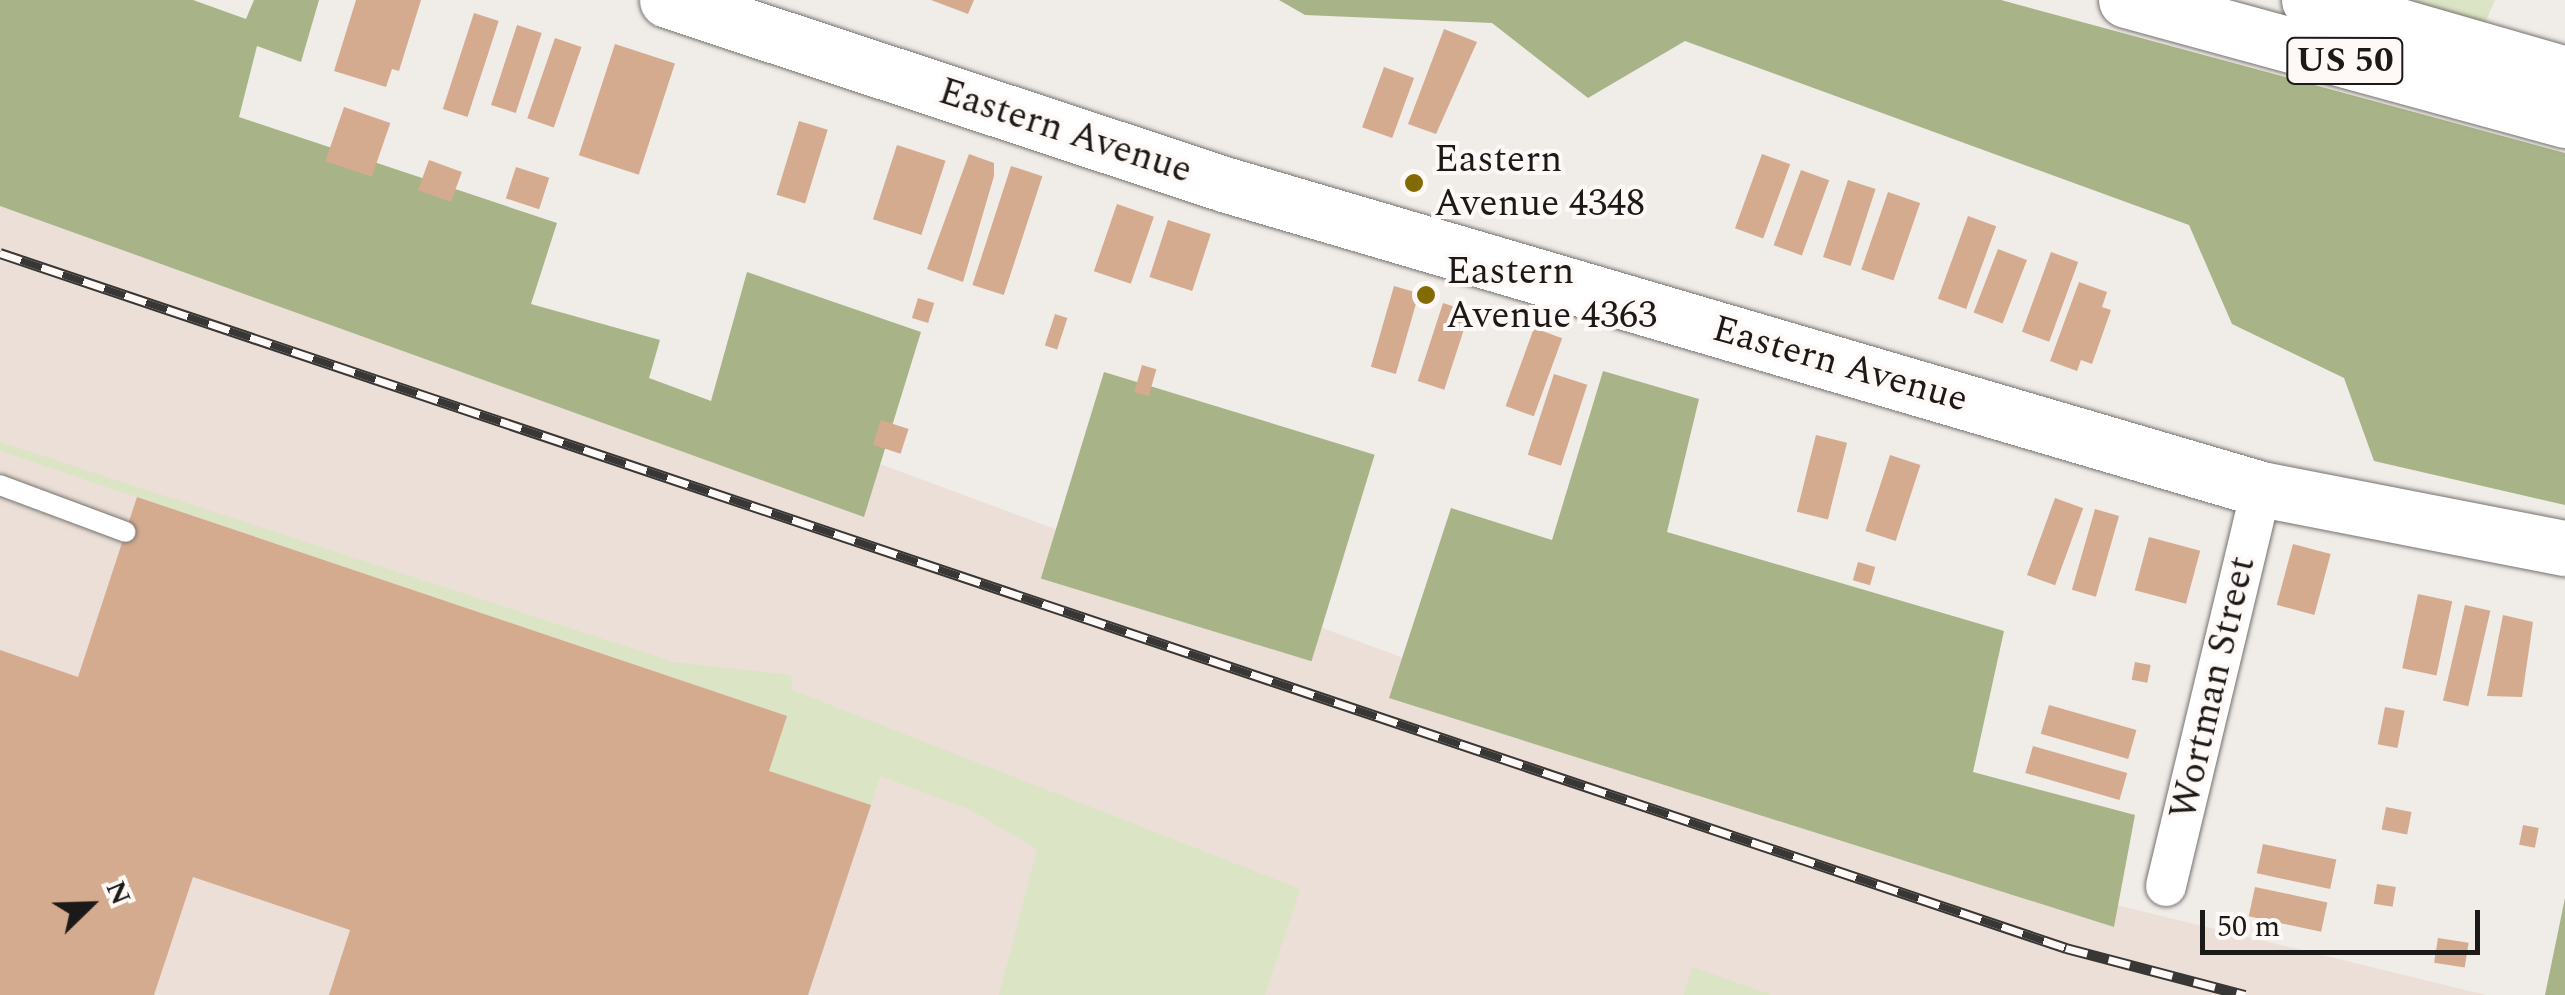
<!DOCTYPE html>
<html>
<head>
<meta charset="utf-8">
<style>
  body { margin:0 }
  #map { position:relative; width:2565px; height:995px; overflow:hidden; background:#f0ece8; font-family:Spectral,serif }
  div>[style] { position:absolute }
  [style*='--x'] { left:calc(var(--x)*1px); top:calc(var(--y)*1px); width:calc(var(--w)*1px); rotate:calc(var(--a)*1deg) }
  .built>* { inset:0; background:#ebdfd7 }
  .green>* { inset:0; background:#dbe4c5 }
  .forest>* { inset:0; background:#a8b488; transform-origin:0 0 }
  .building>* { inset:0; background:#d5ab90; transform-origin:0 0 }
  .roads { filter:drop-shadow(0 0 2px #76726f) drop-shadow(0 0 2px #76726f) }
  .lane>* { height:20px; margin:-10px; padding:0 10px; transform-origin:10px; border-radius:10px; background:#fff }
  .street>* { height:40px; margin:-20px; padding:0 20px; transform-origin:20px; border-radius:20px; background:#fff }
  .primary>* { height:55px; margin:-27.5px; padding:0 27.5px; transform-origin:27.5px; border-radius:27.5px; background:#fff }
  .highway>* { height:55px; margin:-27.5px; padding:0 27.5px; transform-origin:27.5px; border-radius:27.5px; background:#fff }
  .rail>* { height:11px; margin-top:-5.5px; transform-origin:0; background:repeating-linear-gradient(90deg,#fef9f6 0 22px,#393736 0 44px); box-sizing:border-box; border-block:2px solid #393736 }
  .dots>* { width:28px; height:28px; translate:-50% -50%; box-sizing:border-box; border:5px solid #fef9f6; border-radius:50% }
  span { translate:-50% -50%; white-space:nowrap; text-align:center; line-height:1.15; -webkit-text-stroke:8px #fef9f6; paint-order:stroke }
  .shield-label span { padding:2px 8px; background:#fef9f6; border:2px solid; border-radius:8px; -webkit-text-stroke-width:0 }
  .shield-label { font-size:35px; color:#1c1a19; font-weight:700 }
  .street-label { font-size:38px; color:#1c1a19 }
  .poi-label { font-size:38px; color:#1c1a19 }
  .left { translate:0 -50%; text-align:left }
  .north { position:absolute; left:40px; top:855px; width:100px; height:100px; -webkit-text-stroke:8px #fef9f6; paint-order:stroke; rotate:67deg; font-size:28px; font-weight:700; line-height:40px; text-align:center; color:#1c1a19 }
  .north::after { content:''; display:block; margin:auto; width:35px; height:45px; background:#1c1a19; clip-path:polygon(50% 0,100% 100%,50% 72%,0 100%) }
  .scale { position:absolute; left:2200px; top:910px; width:280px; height:45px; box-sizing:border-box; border:5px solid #1c1a19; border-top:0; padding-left:12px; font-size:30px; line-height:35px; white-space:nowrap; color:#1c1a19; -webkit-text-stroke:8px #fef9f6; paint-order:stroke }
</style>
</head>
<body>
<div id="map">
  <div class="built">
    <div style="clip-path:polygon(0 138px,1981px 872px,2486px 995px,0 995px)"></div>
  </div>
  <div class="green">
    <div style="clip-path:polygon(2309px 0,2495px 0,2474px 48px)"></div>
    <div style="clip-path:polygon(0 442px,673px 662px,791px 675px,792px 690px,1300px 889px,1265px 995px,999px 995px,1037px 849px,969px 809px,880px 776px,871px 805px,769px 771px,786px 716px,0 451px)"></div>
    <div style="clip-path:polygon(1692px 967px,1772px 995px,1684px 995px)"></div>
  </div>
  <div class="forest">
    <div style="clip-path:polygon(0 0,193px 0,246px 19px,254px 0,319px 0,301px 62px,257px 46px,239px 117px,557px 223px,531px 304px,660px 340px,649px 378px,711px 401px,747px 272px,921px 332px,864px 517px,0 206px)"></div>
    <div style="clip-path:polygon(1279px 0,2001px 0,2565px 153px,2565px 505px,2374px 461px,2344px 378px,2232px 324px,2189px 225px,1685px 41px,1588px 98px,1492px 23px,1305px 15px)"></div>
    <div style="clip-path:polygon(1603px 371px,1699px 399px,1667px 532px,2004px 631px,1973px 772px,2135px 815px,2114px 927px,1389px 698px,1451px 508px,1552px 540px)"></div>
    <div style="left:1104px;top:372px;width:283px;height:216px;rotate:17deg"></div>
    <div style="clip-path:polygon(2565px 898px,2565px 995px,2545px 995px)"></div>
  </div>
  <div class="building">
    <div style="clip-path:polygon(356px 0,421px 0,399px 71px,392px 69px,386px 87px,334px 71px)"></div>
    <div style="clip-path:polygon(931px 0,974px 0,968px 14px)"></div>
    <div style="left:474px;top:13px;width:26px;height:101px;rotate:18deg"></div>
    <div style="left:517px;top:25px;width:26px;height:84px;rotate:18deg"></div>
    <div style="clip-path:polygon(1444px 29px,1477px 42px,1436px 134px,1408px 124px)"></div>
    <div style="left:555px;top:38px;width:28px;height:85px;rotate:19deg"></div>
    <div style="left:615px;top:44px;width:63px;height:117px;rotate:18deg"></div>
    <div style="left:1384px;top:67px;width:32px;height:64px;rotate:20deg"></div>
    <div style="left:344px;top:107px;width:49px;height:57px;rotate:19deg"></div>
    <div style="left:799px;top:121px;width:30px;height:77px;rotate:17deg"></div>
    <div style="left:897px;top:145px;width:51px;height:78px;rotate:18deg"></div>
    <div style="clip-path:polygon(969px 154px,994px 163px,994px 176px,963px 282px,927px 269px)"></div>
    <div style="left:1762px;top:154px;width:30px;height:79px;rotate:20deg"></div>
    <div style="left:429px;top:160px;width:35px;height:32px;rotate:20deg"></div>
    <div style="left:1011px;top:166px;width:33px;height:125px;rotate:18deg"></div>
    <div style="left:516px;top:167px;width:35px;height:33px;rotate:18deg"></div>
    <div style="left:1801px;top:170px;width:30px;height:80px;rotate:20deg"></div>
    <div style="left:1848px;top:180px;width:29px;height:81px;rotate:18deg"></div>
    <div style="left:1888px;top:192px;width:34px;height:82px;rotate:19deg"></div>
    <div style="left:1117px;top:204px;width:39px;height:71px;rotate:19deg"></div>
    <div style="left:1968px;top:216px;width:30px;height:88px;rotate:20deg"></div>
    <div style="left:1168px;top:220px;width:45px;height:60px;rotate:18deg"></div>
    <div style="left:1998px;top:249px;width:31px;height:68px;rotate:21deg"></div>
    <div style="left:2051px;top:252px;width:29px;height:85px;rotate:20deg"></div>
    <div style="clip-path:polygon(2079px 282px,2107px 292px,2102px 307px,2111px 310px,2092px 364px,2081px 360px,2077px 371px,2050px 361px)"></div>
    <div style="left:1394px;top:286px;width:26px;height:84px;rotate:16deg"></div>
    <div style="left:918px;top:298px;width:17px;height:21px;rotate:17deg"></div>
    <div style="left:1443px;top:303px;width:28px;height:82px;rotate:18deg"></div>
    <div style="left:1055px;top:314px;width:13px;height:33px;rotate:18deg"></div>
    <div style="left:1534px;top:328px;width:30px;height:83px;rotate:20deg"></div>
    <div style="left:1142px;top:365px;width:15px;height:28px;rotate:16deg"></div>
    <div style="left:1554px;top:374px;width:35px;height:85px;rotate:18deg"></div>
    <div style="left:881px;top:420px;width:29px;height:26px;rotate:18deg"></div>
    <div style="left:1816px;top:435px;width:32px;height:79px;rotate:14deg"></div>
    <div style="left:1890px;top:455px;width:32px;height:80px;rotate:18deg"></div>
    <div style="clip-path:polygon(137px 497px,787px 716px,769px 771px,871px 805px,808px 995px,329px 995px,350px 930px,193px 877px,154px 995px,0 995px,0 650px,78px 677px)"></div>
    <div style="left:2055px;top:498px;width:30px;height:82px;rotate:20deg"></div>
    <div style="left:2095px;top:509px;width:25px;height:84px;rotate:16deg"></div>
    <div style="left:2149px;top:537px;width:53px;height:55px;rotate:15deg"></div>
    <div style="left:2293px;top:544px;width:39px;height:63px;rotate:15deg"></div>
    <div style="left:1858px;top:562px;width:18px;height:19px;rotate:16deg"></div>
    <div style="left:2418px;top:594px;width:35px;height:76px;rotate:12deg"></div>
    <div style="left:2465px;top:605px;width:26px;height:98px;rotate:13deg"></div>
    <div style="clip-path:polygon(2503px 615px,2533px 622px,2522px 697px,2487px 696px)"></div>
    <div style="left:2135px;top:662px;width:16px;height:18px;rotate:11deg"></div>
    <div style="left:2049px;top:705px;width:91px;height:30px;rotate:16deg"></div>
    <div style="left:2385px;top:707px;width:20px;height:38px;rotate:11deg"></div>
    <div style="left:2033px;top:746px;width:98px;height:28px;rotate:16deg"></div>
    <div style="left:2386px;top:807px;width:26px;height:23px;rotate:11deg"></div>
    <div style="left:2523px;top:825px;width:16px;height:20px;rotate:11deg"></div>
    <div style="left:2263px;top:844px;width:75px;height:30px;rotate:12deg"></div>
    <div style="left:2377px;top:884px;width:19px;height:20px;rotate:9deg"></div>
    <div style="left:2255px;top:887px;width:74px;height:30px;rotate:12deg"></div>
    <div style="left:2438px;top:938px;width:31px;height:25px;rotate:9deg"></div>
  </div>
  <div class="roads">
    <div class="lane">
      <div style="--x:0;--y:485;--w:134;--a:20.5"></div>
    </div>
    <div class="street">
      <div style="--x:2166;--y:886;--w:408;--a:-76.5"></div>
    </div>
    <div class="primary">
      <div style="--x:667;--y:0;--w:590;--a:18.28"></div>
      <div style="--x:1227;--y:185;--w:1078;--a:16.38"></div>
      <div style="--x:2261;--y:489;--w:310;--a:11"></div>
    </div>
    <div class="highway">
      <div style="--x:2126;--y:0;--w:455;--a:15.3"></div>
      <div style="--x:2309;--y:0;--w:266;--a:16.1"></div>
    </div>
  </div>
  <div class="rail">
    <div style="--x:0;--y:253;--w:2180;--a:18.59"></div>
    <div style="--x:2066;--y:948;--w:185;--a:14.7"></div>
  </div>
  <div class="dots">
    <div style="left:1414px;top:183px;background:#846a04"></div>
    <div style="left:1426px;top:295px;background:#846a04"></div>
  </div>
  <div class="shield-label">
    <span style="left:2345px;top:61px">US 50</span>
  </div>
  <div class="street-label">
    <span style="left:1065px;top:132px;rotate:18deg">Eastern Avenue</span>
    <span style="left:1840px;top:365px;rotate:16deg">Eastern Avenue</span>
    <span style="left:2214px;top:688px;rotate:-77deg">Wortman Street</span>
  </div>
  <div class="poi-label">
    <span class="left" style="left:1434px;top:183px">Eastern<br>Avenue 4348</span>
    <span class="left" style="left:1446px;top:295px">Eastern<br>Avenue 4363</span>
  </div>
  <div class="north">N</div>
  <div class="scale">50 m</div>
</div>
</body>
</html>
